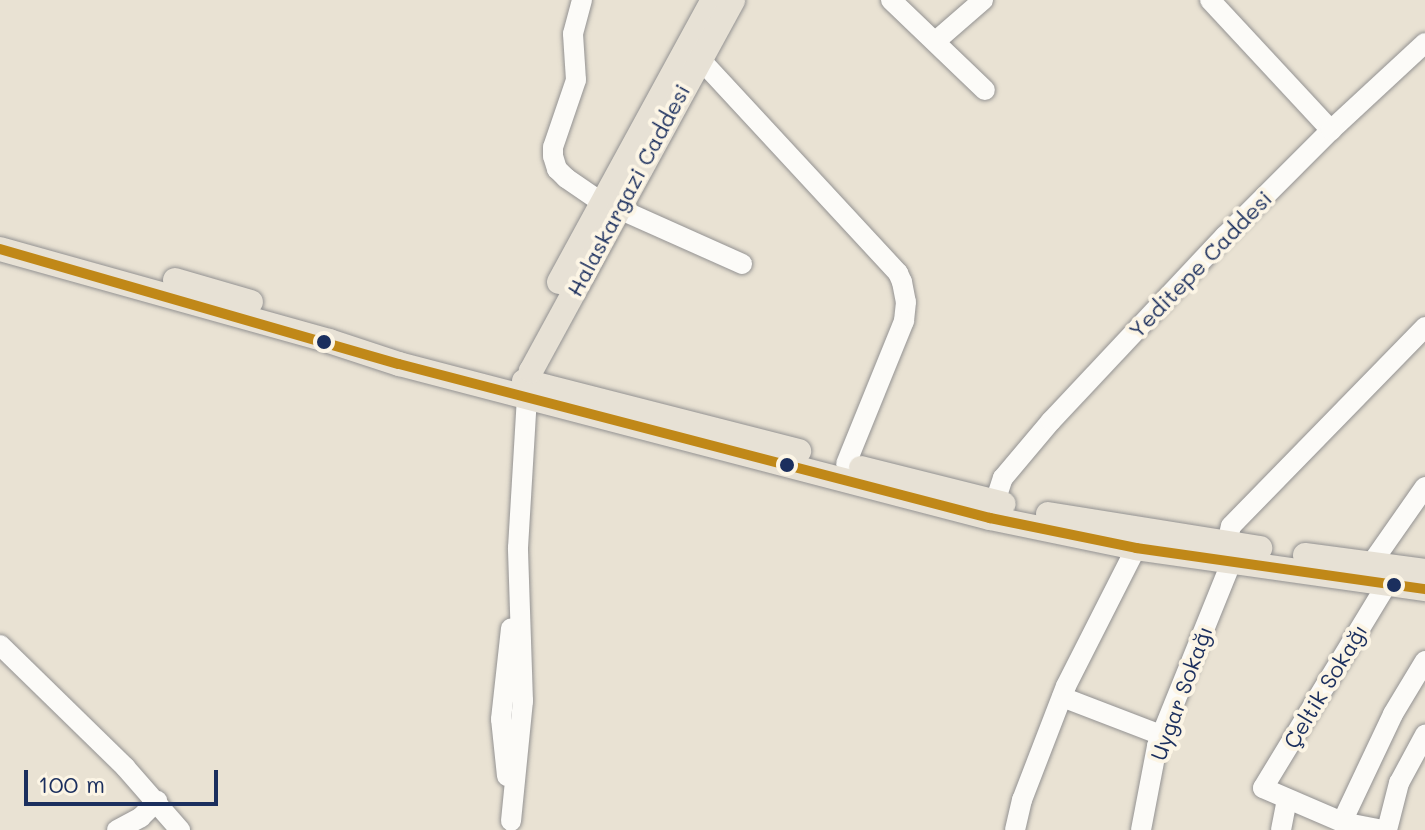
<!DOCTYPE html>
<html>
<head>
<meta charset="utf-8">
<style>
  body { margin:0 }
  #map { position:relative; width:1425px; height:830px; overflow:hidden; background:#e9e2d3; font-family:Mali,sans-serif }
  div>[style] { position:absolute }
  [style*='--x'] { left:calc(var(--x)*1px); top:calc(var(--y)*1px); width:calc(var(--w)*1px); rotate:calc(var(--a)*1deg) }
  .roads { filter:drop-shadow(0 0 2px #939292) drop-shadow(0 0 2px #939292) }
  .minor>* { height:20px; margin:-10px; padding:0 10px; transform-origin:10px; border-radius:10px; background:#fcfbf8 }
  .major>* { height:24px; margin:-12px; padding:0 12px; transform-origin:12px; border-radius:12px; background:#e7e1d5 }
  .bus-1>* { height:10px; margin:-5px; padding:0 5px; transform-origin:5px; border-radius:5px; background:#c08818 }
  .dots>* { width:22px; height:22px; translate:-50% -50%; box-sizing:border-box; border:4px solid #fcf5e5; border-radius:50% }
  span { translate:-50% -50%; white-space:nowrap; text-align:center; line-height:1.15; -webkit-text-stroke:8px #fcf5e5; paint-order:stroke }
  .street-label { font-size:22px; color:#1b2f5e }
  .scale { position:absolute; left:24px; top:770px; width:194px; height:36px; box-sizing:border-box; border:4px solid #1b2f5e; border-top:0; padding-left:10px; font-size:24px; line-height:28px; white-space:nowrap; color:#1b2f5e; -webkit-text-stroke:6px #fcf5e5; paint-order:stroke }
</style>
</head>
<body>
<div id="map">
  <div class="roads">
    <div class="minor">
      <div style="--x:582;--y:0;--w:35;--a:105"></div>
      <div style="--x:573;--y:34;--w:46;--a:86.3"></div>
      <div style="--x:576;--y:80;--w:71;--a:108.9"></div>
      <div style="--x:553;--y:147;--w:9;--a:90"></div>
      <div style="--x:553;--y:156;--w:14;--a:73"></div>
      <div style="--x:557;--y:169;--w:13;--a:45"></div>
      <div style="--x:566;--y:178;--w:42;--a:34.4"></div>
      <div style="--x:891;--y:0;--w:130;--a:43.8"></div>
      <div style="--x:1210;--y:0;--w:178;--a:47.1"></div>
      <div style="--x:937;--y:40;--w:61;--a:-41"></div>
      <div style="--x:699;--y:58;--w:293;--a:47.2"></div>
      <div style="--x:898;--y:273;--w:10;--a:66"></div>
      <div style="--x:902;--y:282;--w:20;--a:79"></div>
      <div style="--x:906;--y:302;--w:19;--a:96"></div>
      <div style="--x:904;--y:321;--w:154;--a:112.1"></div>
      <div style="--x:617;--y:208;--w:137;--a:24.1"></div>
      <div style="--x:995;--y:502;--w:25;--a:-72"></div>
      <div style="--x:1003;--y:478;--w:75;--a:-49.9"></div>
      <div style="--x:1051;--y:421;--w:254;--a:-46.8"></div>
      <div style="--x:1225;--y:236;--w:150;--a:-45"></div>
      <div style="--x:1331;--y:130;--w:128;--a:-42.8"></div>
      <div style="--x:1227;--y:543;--w:17;--a:-77"></div>
      <div style="--x:1231;--y:526;--w:278;--a:-45.7"></div>
      <div style="--x:1371;--y:564;--w:94;--a:-55"></div>
      <div style="--x:0;--y:645;--w:175;--a:44.3"></div>
      <div style="--x:125;--y:767;--w:84;--a:48.9"></div>
      <div style="--x:1062;--y:697;--w:106;--a:21"></div>
      <div style="--x:507;--y:776;--w:57;--a:-96"></div>
      <div style="--x:501;--y:719;--w:91;--a:-83.7"></div>
      <div style="--x:511;--y:821;--w:121;--a:-84.3"></div>
      <div style="--x:523;--y:701;--w:153;--a:-91.9"></div>
      <div style="--x:518;--y:548;--w:151;--a:-86.6"></div>
      <div style="--x:1342;--y:822;--w:119;--a:-64.7"></div>
      <div style="--x:1393;--y:714;--w:62;--a:-58.9"></div>
      <div style="--x:117;--y:830;--w:27;--a:-28"></div>
      <div style="--x:141;--y:817;--w:23;--a:-45"></div>
      <div style="--x:1015;--y:830;--w:31;--a:-77"></div>
      <div style="--x:1022;--y:800;--w:122;--a:-68.9"></div>
      <div style="--x:1066;--y:686;--w:155;--a:-63.1"></div>
      <div style="--x:1136;--y:548;--w:14;--a:-78"></div>
      <div style="--x:1141;--y:830;--w:86;--a:-79.2"></div>
      <div style="--x:1157;--y:746;--w:201;--a:-68"></div>
      <div style="--x:1281;--y:830;--w:31;--a:-79"></div>
      <div style="--x:1383;--y:830;--w:42;--a:-169"></div>
      <div style="--x:1342;--y:822;--w:86;--a:-156.7"></div>
      <div style="--x:1263;--y:788;--w:239;--a:-58.7"></div>
      <div style="--x:1387;--y:830;--w:49;--a:-75.7"></div>
      <div style="--x:1399;--y:783;--w:55;--a:-61.6"></div>
    </div>
    <div class="major">
      <div style="--x:0;--y:249;--w:342;--a:15.6"></div>
      <div style="--x:329;--y:341;--w:74;--a:18.2"></div>
      <div style="--x:399;--y:364;--w:611;--a:14.61"></div>
      <div style="--x:990;--y:518;--w:149;--a:11.6"></div>
      <div style="--x:1136;--y:548;--w:292;--a:8.1"></div>
      <div style="--x:175;--y:280;--w:79;--a:16.1"></div>
      <div style="--x:559;--y:282;--w:321;--a:-61.4"></div>
      <div style="--x:524;--y:381;--w:284;--a:14.3"></div>
      <div style="--x:527;--y:395;--w:24;--a:-81"></div>
      <div style="--x:531;--y:371;--w:422;--a:-61.4"></div>
      <div style="--x:861;--y:468;--w:147;--a:14.1"></div>
      <div style="--x:1048;--y:514;--w:215;--a:9.1"></div>
      <div style="--x:1305;--y:555;--w:121;--a:7.6"></div>
    </div>
  </div>
  <div class="bus-1">
    <div style="--x:0;--y:249;--w:415;--a:16.1"></div>
    <div style="--x:399;--y:364;--w:611;--a:14.61"></div>
    <div style="--x:990;--y:518;--w:149;--a:11.6"></div>
    <div style="--x:1136;--y:548;--w:292;--a:8.1"></div>
  </div>
  <div class="dots">
    <div style="left:324px;top:342px;background:#1b2f5e"></div>
    <div style="left:787px;top:465px;background:#1b2f5e"></div>
    <div style="left:1394px;top:585px;background:#1b2f5e"></div>
  </div>
  <div class="street-label">
    <span style="left:628px;top:190px;rotate:-62deg">Halaskargazi Caddesi</span>
    <span style="left:1200px;top:264px;rotate:-46deg">Yeditepe Caddesi</span>
    <span style="left:1325px;top:686px;rotate:-59deg">Çeltik Sokağı</span>
    <span style="left:1181px;top:693px;rotate:-70deg">Uygar Sokağı</span>
  </div>
  <div class="scale">100 m</div>
</div>
</body>
</html>
